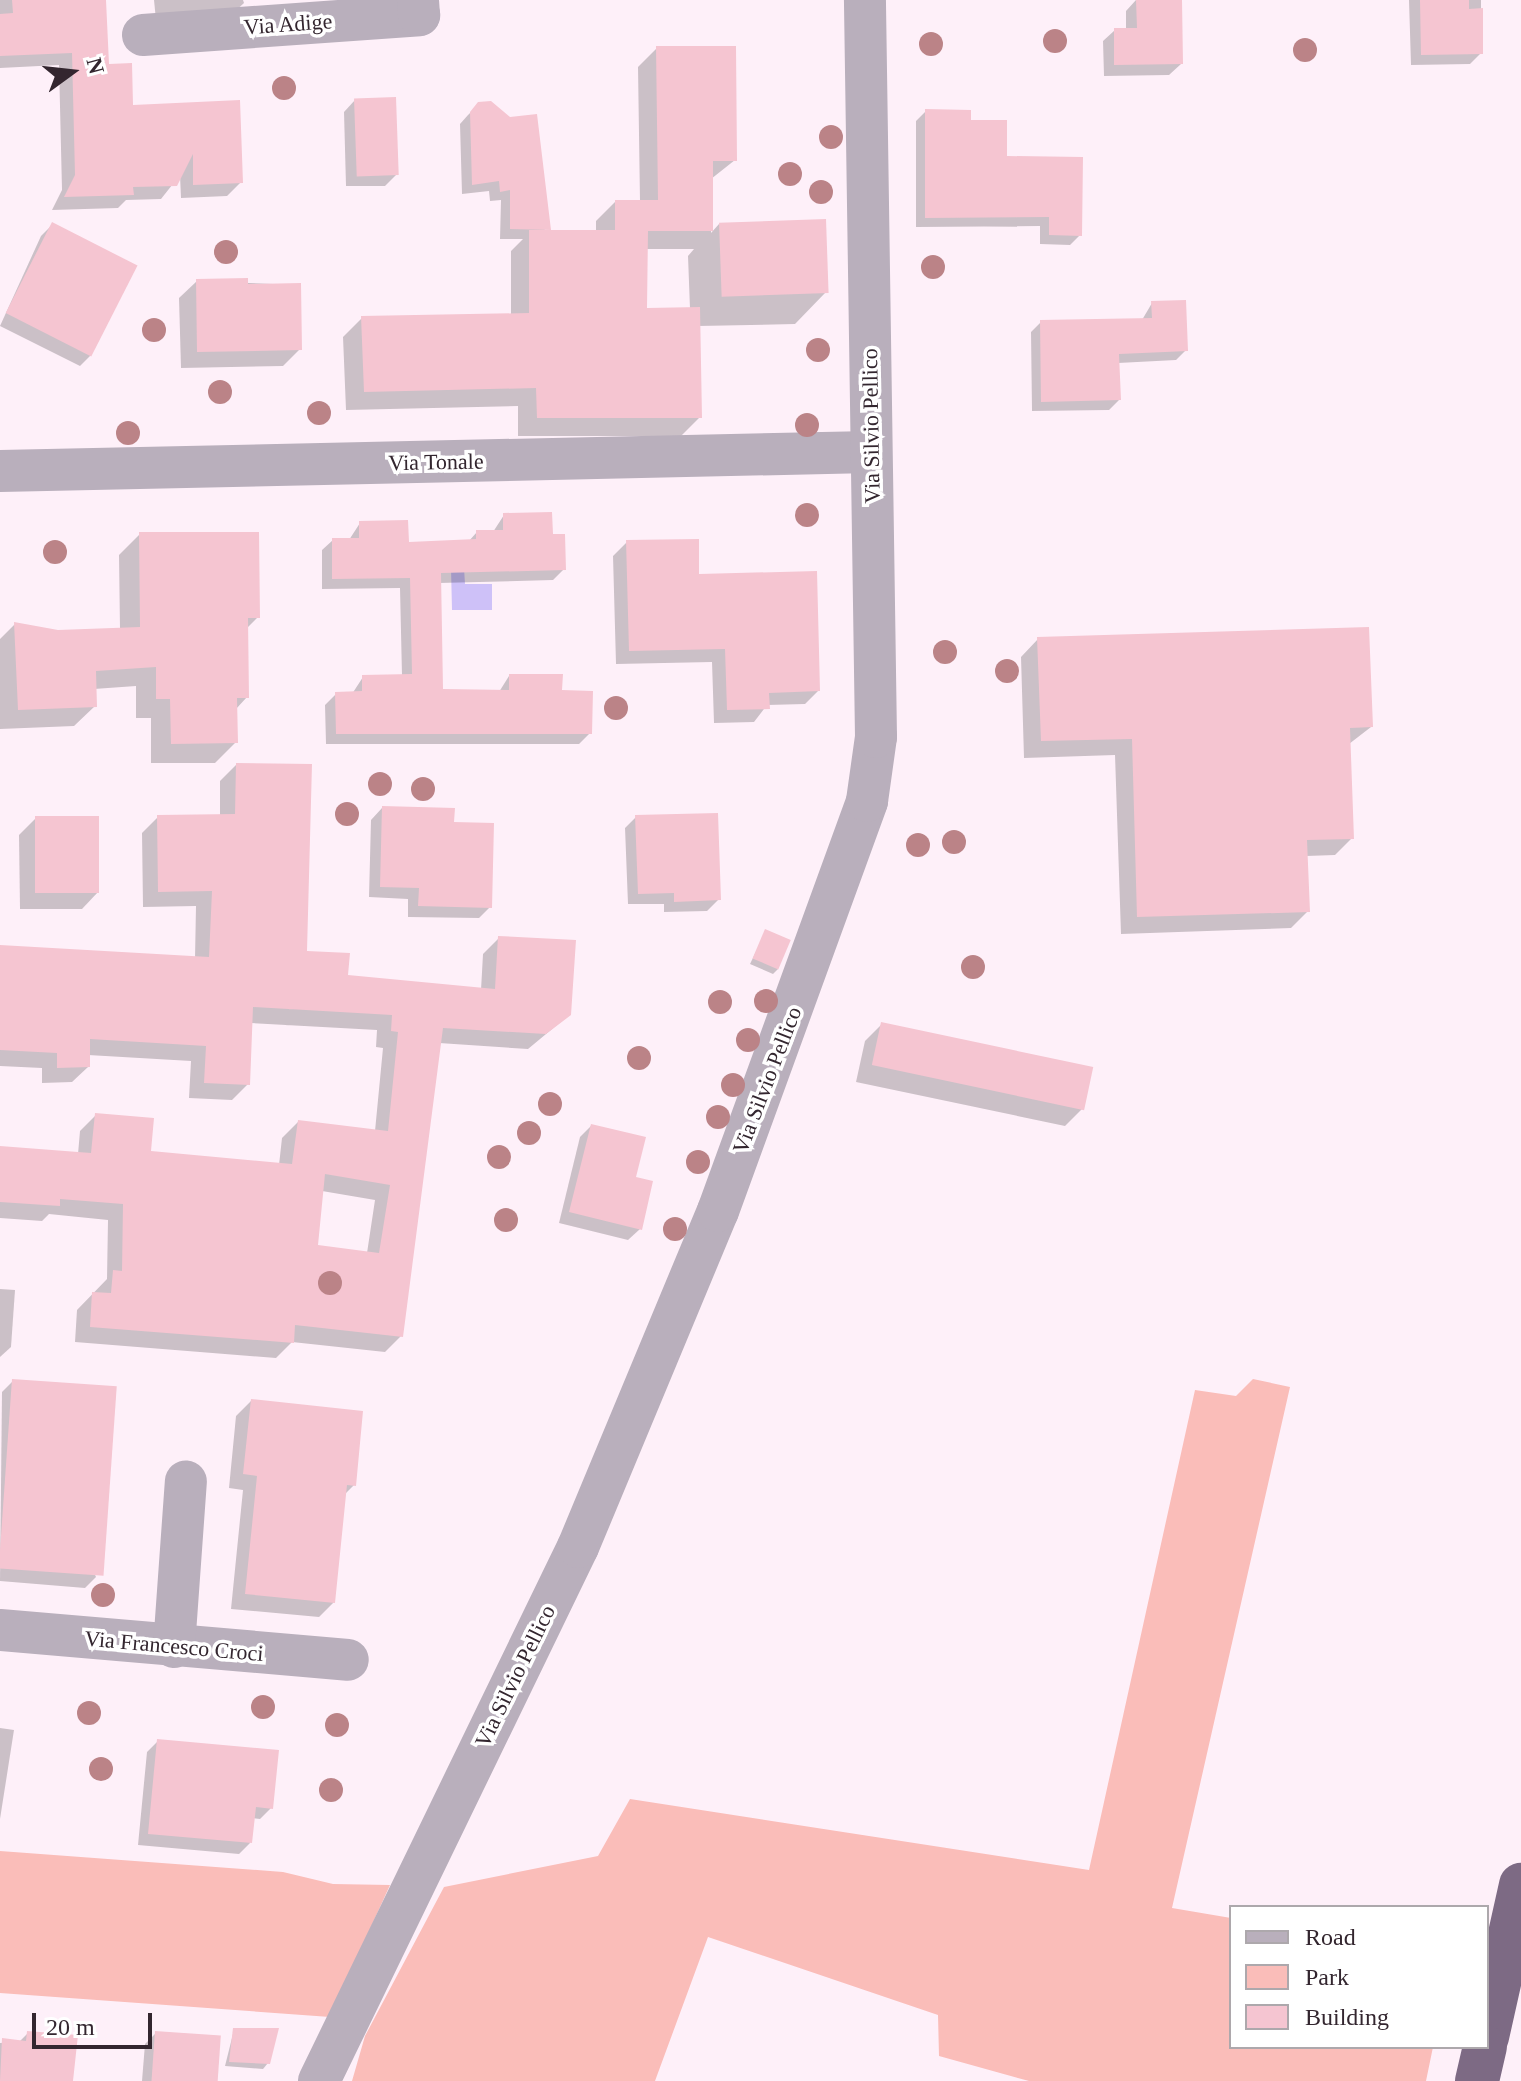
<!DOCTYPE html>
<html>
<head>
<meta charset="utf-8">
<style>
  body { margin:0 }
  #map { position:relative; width:1521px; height:2081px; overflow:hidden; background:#fef0f9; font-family:"Times New Roman",serif }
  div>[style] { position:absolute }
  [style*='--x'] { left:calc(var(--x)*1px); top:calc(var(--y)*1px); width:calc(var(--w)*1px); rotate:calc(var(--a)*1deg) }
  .green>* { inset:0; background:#fabdb9 }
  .water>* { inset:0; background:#cec1f8 }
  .shadow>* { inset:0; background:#0003 }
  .building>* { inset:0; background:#f5c5d1; transform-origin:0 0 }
  .minor>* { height:42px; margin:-21px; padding:0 21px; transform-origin:21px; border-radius:21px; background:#b9afbc }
  .trunk>* { height:44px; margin:-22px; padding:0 22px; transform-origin:22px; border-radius:22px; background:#7d6a84 }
  .trees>* { width:24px; height:24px; margin:-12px; border-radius:50%; background:#bb8387 }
  span { translate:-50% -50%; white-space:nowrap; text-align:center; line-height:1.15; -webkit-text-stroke:7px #fff; paint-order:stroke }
  .street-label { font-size:22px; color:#33262f }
  .legend { position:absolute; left:1229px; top:1905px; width:260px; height:144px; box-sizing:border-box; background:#fff; border:2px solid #ada8ac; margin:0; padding:10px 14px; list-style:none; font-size:24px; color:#33262f }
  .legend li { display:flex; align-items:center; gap:16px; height:40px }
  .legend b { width:40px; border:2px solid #ada8ac }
  .north { position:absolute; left:32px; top:32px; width:80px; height:80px; -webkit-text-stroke:6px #fff; paint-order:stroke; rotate:75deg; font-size:22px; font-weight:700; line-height:32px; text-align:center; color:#33262f }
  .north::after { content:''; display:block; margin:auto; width:28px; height:36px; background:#33262f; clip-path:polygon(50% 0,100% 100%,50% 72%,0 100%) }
  .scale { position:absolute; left:32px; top:2013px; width:120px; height:36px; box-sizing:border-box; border:4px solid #33262f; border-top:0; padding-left:10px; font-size:24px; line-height:28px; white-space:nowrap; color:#33262f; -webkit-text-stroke:6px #fff; paint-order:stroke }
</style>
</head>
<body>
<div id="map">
  <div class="green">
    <div style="clip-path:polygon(1253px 1379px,1290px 1387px,1172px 1908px,1231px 1918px,1231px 2047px,1433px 2047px,1426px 2081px,1029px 2081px,939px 2056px,938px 2015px,708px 1937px,655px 2081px,352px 2081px,365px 2036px,444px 1887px,598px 1856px,630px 1799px,1089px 1870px,1195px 1390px,1236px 1396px)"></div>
    <div style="clip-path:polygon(0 1851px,283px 1872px,333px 1884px,390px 1885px,330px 2017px,0 1993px)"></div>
  </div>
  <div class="water">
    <div style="clip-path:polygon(451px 568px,464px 568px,465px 584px,492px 584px,492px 610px,452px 610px)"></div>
  </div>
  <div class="shadow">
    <div style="clip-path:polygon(0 0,102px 0,107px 66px,131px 107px,241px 182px,227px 196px,181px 198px,180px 175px,161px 199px,126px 200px,118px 208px,52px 210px,62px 190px,59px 65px,0 68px)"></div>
    <div style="clip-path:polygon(154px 0,243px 0,244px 3px,232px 14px,156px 20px)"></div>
    <div style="clip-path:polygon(1136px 0,1180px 0,1181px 64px,1169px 75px,1104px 76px,1103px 41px,1115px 30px,1126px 30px,1126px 11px)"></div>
    <div style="clip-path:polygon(1409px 0,1481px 0,1481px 53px,1470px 64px,1411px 65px)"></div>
    <div style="clip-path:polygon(evenodd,657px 48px,735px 160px,711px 179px,711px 233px,719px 224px,826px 292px,795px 324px,698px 326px,700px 417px,681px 436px,518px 436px,518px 406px,346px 410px,343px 337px,362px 318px,511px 315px,511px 251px,523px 239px,500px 239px,501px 200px,490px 201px,489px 191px,462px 194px,460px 124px,468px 115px,479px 104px,546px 232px,596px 232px,596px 221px,615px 202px,640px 202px,638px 67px,657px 48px,646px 249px,694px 249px,688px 256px,690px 309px,645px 310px,646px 249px)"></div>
    <div style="clip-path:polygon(355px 100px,397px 174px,385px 186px,346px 186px,344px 112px)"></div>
    <div style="clip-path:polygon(926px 111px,969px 122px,1080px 235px,1070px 245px,1040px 244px,1040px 226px,916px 227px,916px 121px)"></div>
    <div style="clip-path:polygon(52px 225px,91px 355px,80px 366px,0 326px,41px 236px)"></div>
    <div style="clip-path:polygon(197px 281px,299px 285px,300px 349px,283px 366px,181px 368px,179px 298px)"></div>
    <div style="clip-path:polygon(1152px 303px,1186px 350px,1176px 360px,1118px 363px,1119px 400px,1109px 410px,1032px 411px,1031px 332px,1041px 322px,1142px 320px)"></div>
    <div style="clip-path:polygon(504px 515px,551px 536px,564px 569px,553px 580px,439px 583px,441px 691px,499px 692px,509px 676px,560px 692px,590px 733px,579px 744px,326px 744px,325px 705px,336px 694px,352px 694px,363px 677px,402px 676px,400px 588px,322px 589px,322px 550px,333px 540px,349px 540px,360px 523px,407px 544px,468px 542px,477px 532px,493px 532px)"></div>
    <div style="clip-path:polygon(140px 534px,258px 617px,246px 629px,247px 697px,236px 709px,236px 742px,215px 763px,151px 763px,151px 718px,136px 718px,136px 686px,94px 689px,95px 706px,74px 726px,0 729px,0 639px,15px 624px,58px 632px,120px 630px,119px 555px)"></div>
    <div style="clip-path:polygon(627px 542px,697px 576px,818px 691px,805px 704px,767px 705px,754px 722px,714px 723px,712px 662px,616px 664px,613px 556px)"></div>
    <div style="clip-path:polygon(1038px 639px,1371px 727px,1349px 744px,1352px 838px,1335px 855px,1306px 856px,1308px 911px,1291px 928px,1121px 934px,1115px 755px,1024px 758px,1021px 657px)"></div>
    <div style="clip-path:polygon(evenodd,236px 765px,305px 952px,346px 977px,481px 990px,483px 954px,499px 938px,569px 1015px,528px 1049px,439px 1043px,401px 1336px,385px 1352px,292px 1342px,276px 1358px,75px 1342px,77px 1310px,107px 1279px,108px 1220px,49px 1214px,42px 1221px,0 1218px,0 1148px,78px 1154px,80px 1131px,96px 1115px,149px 1153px,279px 1165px,282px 1138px,298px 1122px,375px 1131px,383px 1048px,376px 1047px,377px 1030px,250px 1023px,248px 1084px,232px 1100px,189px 1098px,191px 1061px,88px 1055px,88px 1067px,72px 1082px,42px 1083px,42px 1068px,0 1066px,0 946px,195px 958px,196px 906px,143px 907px,142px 833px,158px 817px,220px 816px,220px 781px,236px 765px,322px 1191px,375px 1200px,367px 1253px,315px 1247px,322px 1191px)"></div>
    <div style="clip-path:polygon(382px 808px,452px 824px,490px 907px,479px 918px,408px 917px,408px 899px,369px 897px,371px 820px)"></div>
    <div style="clip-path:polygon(636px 817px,719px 899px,707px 911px,664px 912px,664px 904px,628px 904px,625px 828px)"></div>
    <div style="clip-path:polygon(36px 818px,99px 891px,82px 909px,20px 909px,19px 835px)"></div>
    <div style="clip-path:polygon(766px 931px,778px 969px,773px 974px,750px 964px)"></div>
    <div style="clip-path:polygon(882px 1024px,1083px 1108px,1065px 1126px,856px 1082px,865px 1041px)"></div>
    <div style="clip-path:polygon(591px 1126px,634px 1179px,640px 1229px,628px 1240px,559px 1223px,580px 1137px)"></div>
    <div style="clip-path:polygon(0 1289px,15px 1290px,11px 1347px,0 1357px)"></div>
    <div style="clip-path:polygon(13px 1381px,96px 1577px,85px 1588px,0 1581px,2px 1392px)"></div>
    <div style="clip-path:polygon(251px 1401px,354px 1485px,344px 1495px,334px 1602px,319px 1617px,231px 1609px,243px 1490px,229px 1488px,236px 1416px)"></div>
    <div style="clip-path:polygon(0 1728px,14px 1730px,0 1819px)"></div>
    <div style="clip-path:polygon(158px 1741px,271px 1808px,260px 1819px,253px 1818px,250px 1843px,239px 1854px,138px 1845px,147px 1752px)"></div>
    <div style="clip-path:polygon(234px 2030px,268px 2063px,263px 2069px,225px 2066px)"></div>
    <div style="clip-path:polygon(28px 2033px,71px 2081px,0 2081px,0 2043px,19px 2042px)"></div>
    <div style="clip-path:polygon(156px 2033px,216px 2081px,142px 2081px,145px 2044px)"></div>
  </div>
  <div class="building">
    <div style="clip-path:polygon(12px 0,106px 0,109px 64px,132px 63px,133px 105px,240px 100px,243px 183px,193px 185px,193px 154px,177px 186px,133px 187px,134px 195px,64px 197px,75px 175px,72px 53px,0 56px,0 14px,13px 13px)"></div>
    <div style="clip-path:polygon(1136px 0,1182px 0,1183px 64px,1114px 65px,1114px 28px,1137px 28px)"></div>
    <div style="clip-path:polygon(1420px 0,1469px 0,1469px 9px,1483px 8px,1483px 54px,1421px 55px)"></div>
    <div style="clip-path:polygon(656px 46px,736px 46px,737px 161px,713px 161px,713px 231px,648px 231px,647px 308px,700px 307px,702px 418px,537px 418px,536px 388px,364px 392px,361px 316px,529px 313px,529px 230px,615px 230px,615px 200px,658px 200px)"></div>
    <div style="left:396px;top:97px;width:78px;height:42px;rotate:88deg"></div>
    <div style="clip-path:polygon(491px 101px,510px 117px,537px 114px,551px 230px,510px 229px,510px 190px,500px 192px,499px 181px,472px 185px,470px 112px,478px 102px)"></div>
    <div style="clip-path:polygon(925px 109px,971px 110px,971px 120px,1007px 120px,1007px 156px,1083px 157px,1082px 236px,1049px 235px,1049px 217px,925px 218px)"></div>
    <div style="left:826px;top:219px;width:74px;height:107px;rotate:88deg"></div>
    <div style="left:52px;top:222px;width:96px;height:102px;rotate:27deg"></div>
    <div style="clip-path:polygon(248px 278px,248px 284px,301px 283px,302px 350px,197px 352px,196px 279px)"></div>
    <div style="clip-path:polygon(1186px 300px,1188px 351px,1119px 354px,1121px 400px,1041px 402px,1040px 320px,1152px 318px,1151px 301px)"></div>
    <div style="clip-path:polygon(552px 512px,553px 534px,565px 534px,566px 570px,441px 573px,443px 689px,509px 690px,509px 674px,563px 674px,562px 690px,593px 691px,592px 734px,336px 734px,335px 692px,362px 691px,362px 675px,412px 674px,410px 578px,332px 579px,332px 538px,359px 538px,359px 521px,408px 520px,409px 542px,476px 539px,476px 530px,503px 530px,503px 513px)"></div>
    <div style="clip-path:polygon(139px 532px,259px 532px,260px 618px,248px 618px,249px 698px,237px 698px,238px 743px,171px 744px,170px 699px,156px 699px,156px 667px,96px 671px,97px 707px,18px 710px,14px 622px,58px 630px,140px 627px)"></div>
    <div style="clip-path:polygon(699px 539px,699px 574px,817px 571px,820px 691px,769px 693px,770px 709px,727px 710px,725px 649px,629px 651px,626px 540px)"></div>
    <div style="clip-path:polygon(1369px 627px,1373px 727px,1350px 728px,1354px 839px,1307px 840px,1310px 912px,1137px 917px,1132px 739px,1041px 741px,1037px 637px)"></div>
    <div style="clip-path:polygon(evenodd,236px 763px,312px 764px,307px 951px,350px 953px,348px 975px,495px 989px,498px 936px,576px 940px,571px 1015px,546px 1034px,443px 1028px,403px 1337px,295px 1325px,294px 1343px,90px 1327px,92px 1292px,111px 1293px,113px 1270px,122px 1271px,123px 1204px,60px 1199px,60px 1206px,0 1202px,0 1146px,91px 1153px,95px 1113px,154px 1118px,151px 1151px,292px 1164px,298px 1120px,388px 1131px,398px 1032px,391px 1031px,392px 1015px,253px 1007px,250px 1085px,204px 1083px,206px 1046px,90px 1039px,90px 1067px,57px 1068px,57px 1053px,0 1050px,0 945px,209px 957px,212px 891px,158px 892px,157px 815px,235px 814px,236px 763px,325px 1174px,390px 1185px,379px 1253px,318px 1245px,325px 1174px)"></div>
    <div style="clip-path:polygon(382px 806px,455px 808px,454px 822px,494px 823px,492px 908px,418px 906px,419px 888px,380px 887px)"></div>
    <div style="clip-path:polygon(718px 813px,721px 900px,674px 902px,674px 893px,638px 894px,635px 815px)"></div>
    <div style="left:35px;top:816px;width:64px;height:77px"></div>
    <div style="left:765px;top:929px;width:28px;height:32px;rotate:23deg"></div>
    <div style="left:881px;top:1022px;width:217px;height:44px;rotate:12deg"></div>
    <div style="clip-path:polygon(591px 1124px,646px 1137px,636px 1177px,653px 1181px,642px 1230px,569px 1212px)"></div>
    <div style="left:12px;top:1379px;width:105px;height:190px;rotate:4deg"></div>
    <div style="clip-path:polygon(251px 1399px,363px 1411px,356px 1486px,347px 1485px,335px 1603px,245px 1594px,257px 1476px,243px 1474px)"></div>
    <div style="clip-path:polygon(157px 1739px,279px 1750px,273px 1809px,256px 1807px,252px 1843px,148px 1834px)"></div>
    <div style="clip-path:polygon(233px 2028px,279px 2028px,270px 2064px,229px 2062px)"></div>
    <div style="clip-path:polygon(27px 2031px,78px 2035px,73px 2081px,0 2081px,2px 2038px,26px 2041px)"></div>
    <div style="left:155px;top:2031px;width:66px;height:50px;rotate:4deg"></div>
  </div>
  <div class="minor">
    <div style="--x:143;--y:35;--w:277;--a:-4.1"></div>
    <div style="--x:419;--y:15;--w:15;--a:-94"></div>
    <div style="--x:0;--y:471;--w:871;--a:-1.25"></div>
    <div style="--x:0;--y:1630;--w:349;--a:4.9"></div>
    <div style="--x:174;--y:1647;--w:166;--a:-85.9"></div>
    <div style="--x:319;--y:2081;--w:593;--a:-64.13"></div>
    <div style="--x:578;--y:1547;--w:364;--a:-67.4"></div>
    <div style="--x:718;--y:1211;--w:436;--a:-70"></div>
    <div style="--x:867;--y:801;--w:65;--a:-82"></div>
    <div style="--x:876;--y:737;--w:737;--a:-90.86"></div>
  </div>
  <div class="trunk">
    <div style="--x:1487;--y:2037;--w:156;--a:-77.4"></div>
    <div style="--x:1477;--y:2081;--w:35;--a:-77"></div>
  </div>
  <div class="trees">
    <div style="left:1055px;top:41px"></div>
    <div style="left:931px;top:44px"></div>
    <div style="left:1305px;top:50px"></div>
    <div style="left:284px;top:88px"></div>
    <div style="left:831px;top:137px"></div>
    <div style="left:790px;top:174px"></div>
    <div style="left:821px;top:192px"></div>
    <div style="left:226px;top:252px"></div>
    <div style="left:933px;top:267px"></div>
    <div style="left:154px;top:330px"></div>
    <div style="left:818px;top:350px"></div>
    <div style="left:220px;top:392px"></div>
    <div style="left:319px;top:413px"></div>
    <div style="left:807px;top:425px"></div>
    <div style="left:128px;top:433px"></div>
    <div style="left:807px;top:515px"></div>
    <div style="left:55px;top:552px"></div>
    <div style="left:945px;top:652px"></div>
    <div style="left:1007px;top:671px"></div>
    <div style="left:616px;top:708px"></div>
    <div style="left:380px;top:784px"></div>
    <div style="left:423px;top:789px"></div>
    <div style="left:347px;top:814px"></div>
    <div style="left:954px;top:842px"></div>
    <div style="left:918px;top:845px"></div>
    <div style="left:973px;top:967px"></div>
    <div style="left:766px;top:1001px"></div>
    <div style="left:720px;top:1002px"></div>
    <div style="left:748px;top:1040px"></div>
    <div style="left:639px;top:1058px"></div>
    <div style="left:733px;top:1085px"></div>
    <div style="left:550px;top:1104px"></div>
    <div style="left:718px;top:1117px"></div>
    <div style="left:529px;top:1133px"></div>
    <div style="left:499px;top:1157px"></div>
    <div style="left:698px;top:1162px"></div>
    <div style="left:506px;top:1220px"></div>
    <div style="left:675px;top:1229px"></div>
    <div style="left:330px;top:1283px"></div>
    <div style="left:103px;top:1595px"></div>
    <div style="left:263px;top:1707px"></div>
    <div style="left:89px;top:1713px"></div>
    <div style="left:337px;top:1725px"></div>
    <div style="left:101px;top:1769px"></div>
    <div style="left:331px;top:1790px"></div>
  </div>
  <div class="street-label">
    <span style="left:288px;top:24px;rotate:-4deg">Via Adige</span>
    <span style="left:871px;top:426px;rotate:-91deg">Via Silvio Pellico</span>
    <span style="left:436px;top:462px;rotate:-1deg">Via Tonale</span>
    <span style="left:767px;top:1080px;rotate:-69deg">Via Silvio Pellico</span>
    <span style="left:174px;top:1646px;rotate:5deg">Via Francesco Croci</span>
    <span style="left:515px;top:1676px;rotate:-64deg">Via Silvio Pellico</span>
  </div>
  <ul class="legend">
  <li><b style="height:10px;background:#b9afbc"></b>Road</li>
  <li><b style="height:22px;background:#fabdb9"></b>Park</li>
  <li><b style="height:22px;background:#f5c5d1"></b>Building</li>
  </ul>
  <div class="north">N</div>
  <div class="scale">20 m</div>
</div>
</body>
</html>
